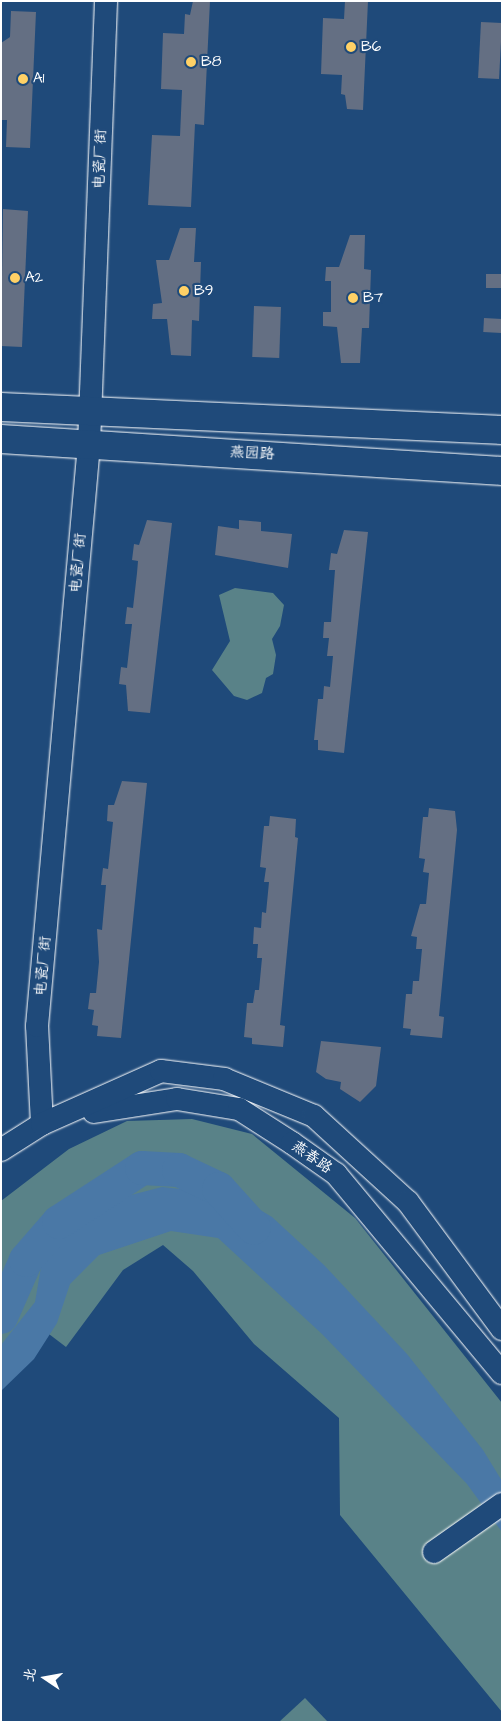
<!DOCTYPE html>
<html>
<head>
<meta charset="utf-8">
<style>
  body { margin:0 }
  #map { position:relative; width:503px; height:1723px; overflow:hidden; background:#1f4a7a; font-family:"Architects Daughter","LXGW WenKai TC",sans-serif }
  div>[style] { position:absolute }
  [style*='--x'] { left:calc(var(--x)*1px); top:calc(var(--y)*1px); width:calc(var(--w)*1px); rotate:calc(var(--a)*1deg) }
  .green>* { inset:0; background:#598288 }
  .water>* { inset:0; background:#4a78a6 }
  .river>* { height:34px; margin:-17px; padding:0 17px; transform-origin:17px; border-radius:17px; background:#4a78a6 }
  .building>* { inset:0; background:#646f83; transform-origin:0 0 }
  .roads { filter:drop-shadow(0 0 1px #fff) drop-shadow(0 0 1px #fff) }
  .minor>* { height:22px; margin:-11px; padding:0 11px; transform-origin:11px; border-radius:11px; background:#1f4a7a }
  .major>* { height:28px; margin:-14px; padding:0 14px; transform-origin:14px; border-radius:14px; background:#1f4a7a }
  .dots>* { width:14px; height:14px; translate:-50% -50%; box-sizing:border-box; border:2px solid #1f4a7a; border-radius:50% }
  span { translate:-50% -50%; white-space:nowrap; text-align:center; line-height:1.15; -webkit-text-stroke:4.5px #1f4a7a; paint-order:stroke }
  .poi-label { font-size:15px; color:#fff }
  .left { translate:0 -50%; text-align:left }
  .street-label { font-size:15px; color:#fff }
  .frame { position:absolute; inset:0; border:2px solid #fff; pointer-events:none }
  .north { position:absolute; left:20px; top:1653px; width:50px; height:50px; -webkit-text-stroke:4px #1f4a7a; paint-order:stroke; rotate:282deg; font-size:14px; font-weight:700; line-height:20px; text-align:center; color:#fff }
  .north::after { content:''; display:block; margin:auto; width:18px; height:22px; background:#fff; clip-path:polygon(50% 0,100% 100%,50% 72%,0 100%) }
</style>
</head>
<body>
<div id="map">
  <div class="green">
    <div style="clip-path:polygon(235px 588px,273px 593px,284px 605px,280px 626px,272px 639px,276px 655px,273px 674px,266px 678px,262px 693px,247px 700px,234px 696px,212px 670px,230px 641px,219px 595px)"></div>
    <div style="clip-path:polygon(192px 1119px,252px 1134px,355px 1218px,502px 1403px,502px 1712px,340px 1515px,339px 1418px,254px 1344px,193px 1271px,163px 1245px,123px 1270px,66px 1347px,45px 1331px,1px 1367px,1px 1201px,69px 1149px,127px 1121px)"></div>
    <div style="clip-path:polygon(305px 1698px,328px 1722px,279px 1722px)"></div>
  </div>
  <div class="water">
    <div style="clip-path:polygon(162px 1187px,235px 1195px,272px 1217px,324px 1265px,407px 1354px,483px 1450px,502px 1481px,502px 1532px,467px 1484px,322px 1334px,218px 1238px,171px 1231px,99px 1255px,70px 1284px,57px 1323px,34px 1359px,1px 1391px,1px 1345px,35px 1302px,41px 1267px,53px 1242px,71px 1226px,131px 1195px)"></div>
  </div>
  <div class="river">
    <div style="--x:1;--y:1317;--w:62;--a:-66.3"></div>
    <div style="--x:26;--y:1260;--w:50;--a:-49"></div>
    <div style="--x:59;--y:1222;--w:99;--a:-33"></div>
    <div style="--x:142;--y:1168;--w:37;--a:3"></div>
    <div style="--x:179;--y:1170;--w:44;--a:25.4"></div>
    <div style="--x:219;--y:1189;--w:52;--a:48.1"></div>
  </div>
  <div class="building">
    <div style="clip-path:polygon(193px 1px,210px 1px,204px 125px,195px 124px,191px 207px,148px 205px,152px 135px,180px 136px,182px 90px,161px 89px,163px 33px,184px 34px,185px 14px,190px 15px)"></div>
    <div style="clip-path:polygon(345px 1px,368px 1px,363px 110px,347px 109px,345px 95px,341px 94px,342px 75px,321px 74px,323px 18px,344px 19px)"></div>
    <div style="clip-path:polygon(11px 11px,36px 12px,30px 148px,6px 147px,7px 120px,1px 120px,1px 43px,10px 37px)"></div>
    <div style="left:481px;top:22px;width:21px;height:56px;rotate:3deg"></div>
    <div style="clip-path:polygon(3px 209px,28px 211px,22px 347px,1px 346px)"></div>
    <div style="clip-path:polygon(180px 228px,196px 228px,194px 262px,201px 262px,199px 321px,192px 320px,191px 356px,171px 355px,167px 319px,152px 319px,153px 304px,162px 303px,156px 260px,169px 260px)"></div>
    <div style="clip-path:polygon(350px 235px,365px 235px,364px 269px,371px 270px,369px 328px,362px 328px,360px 363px,341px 363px,337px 327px,323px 326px,323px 312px,331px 312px,331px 281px,325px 281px,326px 267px,339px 267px)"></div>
    <div style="left:486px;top:274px;width:16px;height:14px"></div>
    <div style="left:254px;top:306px;width:27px;height:51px;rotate:2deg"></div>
    <div style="left:484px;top:318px;width:18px;height:14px;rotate:3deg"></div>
    <div style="clip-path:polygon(147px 520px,172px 523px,150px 713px,128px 711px,126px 685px,119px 684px,121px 667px,127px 668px,132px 624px,125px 624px,127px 607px,133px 608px,137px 573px,138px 561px,132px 560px,134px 544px,139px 545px)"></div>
    <div style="clip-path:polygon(239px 520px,261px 522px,261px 531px,292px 534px,288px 568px,215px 555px,218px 526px,239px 529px)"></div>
    <div style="clip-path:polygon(344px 530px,368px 532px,344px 753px,318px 750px,318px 740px,314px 740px,318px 699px,323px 699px,324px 686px,330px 687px,333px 656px,327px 656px,329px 638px,323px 638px,324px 622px,331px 622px,335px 570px,329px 570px,331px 553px,337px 554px)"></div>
    <div style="clip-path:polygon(122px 781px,147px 783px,121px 1038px,97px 1036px,98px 1026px,92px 1025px,94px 1010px,88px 1009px,90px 993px,96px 993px,99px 962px,97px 929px,102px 930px,106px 885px,101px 885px,103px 868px,108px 869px,113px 822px,107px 821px,108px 805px,114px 805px)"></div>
    <div style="clip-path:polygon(429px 808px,455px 811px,457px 830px,439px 1016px,444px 1017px,442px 1038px,410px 1035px,411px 1029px,403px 1028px,406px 994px,412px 994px,413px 981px,419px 981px,422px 949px,416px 949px,417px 937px,411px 936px,420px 904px,426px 904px,429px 873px,423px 872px,425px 859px,419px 858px,423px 817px,428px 817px)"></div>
    <div style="clip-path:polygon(270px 816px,296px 819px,295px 837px,298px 838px,280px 1025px,285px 1026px,283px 1047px,252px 1044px,252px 1038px,244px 1037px,247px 1003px,253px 1003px,255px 990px,259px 990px,262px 958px,257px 958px,258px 944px,253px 944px,254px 927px,261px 928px,262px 912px,266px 913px,269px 882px,264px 882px,266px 868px,260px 867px,264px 826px,269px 826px)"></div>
    <div style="clip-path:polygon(321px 1041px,381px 1047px,376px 1086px,360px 1102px,340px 1089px,341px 1082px,326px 1079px,316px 1072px)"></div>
  </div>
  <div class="roads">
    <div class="minor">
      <div style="--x:94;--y:1112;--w:84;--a:-8.9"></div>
      <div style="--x:177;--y:1099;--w:63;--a:9.2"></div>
      <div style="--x:239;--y:1109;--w:63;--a:32.7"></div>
      <div style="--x:292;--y:1143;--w:54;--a:35.2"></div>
      <div style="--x:336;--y:1174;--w:259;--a:50.2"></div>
      <div style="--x:42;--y:1124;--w:98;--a:-92.9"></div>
      <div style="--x:37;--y:1026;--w:584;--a:-84.89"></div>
      <div style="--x:89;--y:444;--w:443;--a:-87.8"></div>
      <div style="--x:1;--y:1150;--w:49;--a:-32.4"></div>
      <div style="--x:42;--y:1124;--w:130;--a:-24"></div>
      <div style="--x:161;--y:1071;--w:64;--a:7.2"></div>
      <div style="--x:224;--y:1079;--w:97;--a:22.3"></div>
      <div style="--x:314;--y:1116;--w:127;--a:42.5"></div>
      <div style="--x:408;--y:1202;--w:158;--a:53.5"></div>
      <div style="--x:434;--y:1552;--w:83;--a:-35.2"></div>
    </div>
    <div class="major">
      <div style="--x:1;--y:407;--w:502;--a:2.63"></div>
      <div style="--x:1;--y:439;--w:502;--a:3.65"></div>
    </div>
  </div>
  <div class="dots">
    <div style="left:351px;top:47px;background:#ffd166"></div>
    <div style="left:191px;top:62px;background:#ffd166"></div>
    <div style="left:23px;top:79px;background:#ffd166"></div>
    <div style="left:15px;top:278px;background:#ffd166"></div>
    <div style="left:184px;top:291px;background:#ffd166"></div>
    <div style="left:353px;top:298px;background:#ffd166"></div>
  </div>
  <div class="poi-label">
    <span class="left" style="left:361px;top:47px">B6</span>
    <span class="left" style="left:201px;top:62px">B8</span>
    <span class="left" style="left:33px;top:79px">A1</span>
    <span class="left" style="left:25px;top:278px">A2</span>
    <span class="left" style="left:194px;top:291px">B9</span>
    <span class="left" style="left:363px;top:298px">B7</span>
  </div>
  <div class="street-label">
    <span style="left:100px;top:159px;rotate:-88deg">电瓷厂街</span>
    <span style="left:252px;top:453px;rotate:3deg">燕园路</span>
    <span style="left:78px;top:563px;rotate:-85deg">电瓷厂街</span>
    <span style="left:43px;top:966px;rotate:-85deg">电瓷厂街</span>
    <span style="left:312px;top:1157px;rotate:35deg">燕春路</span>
  </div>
  <div class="frame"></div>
  <div class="north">北</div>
</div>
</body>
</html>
